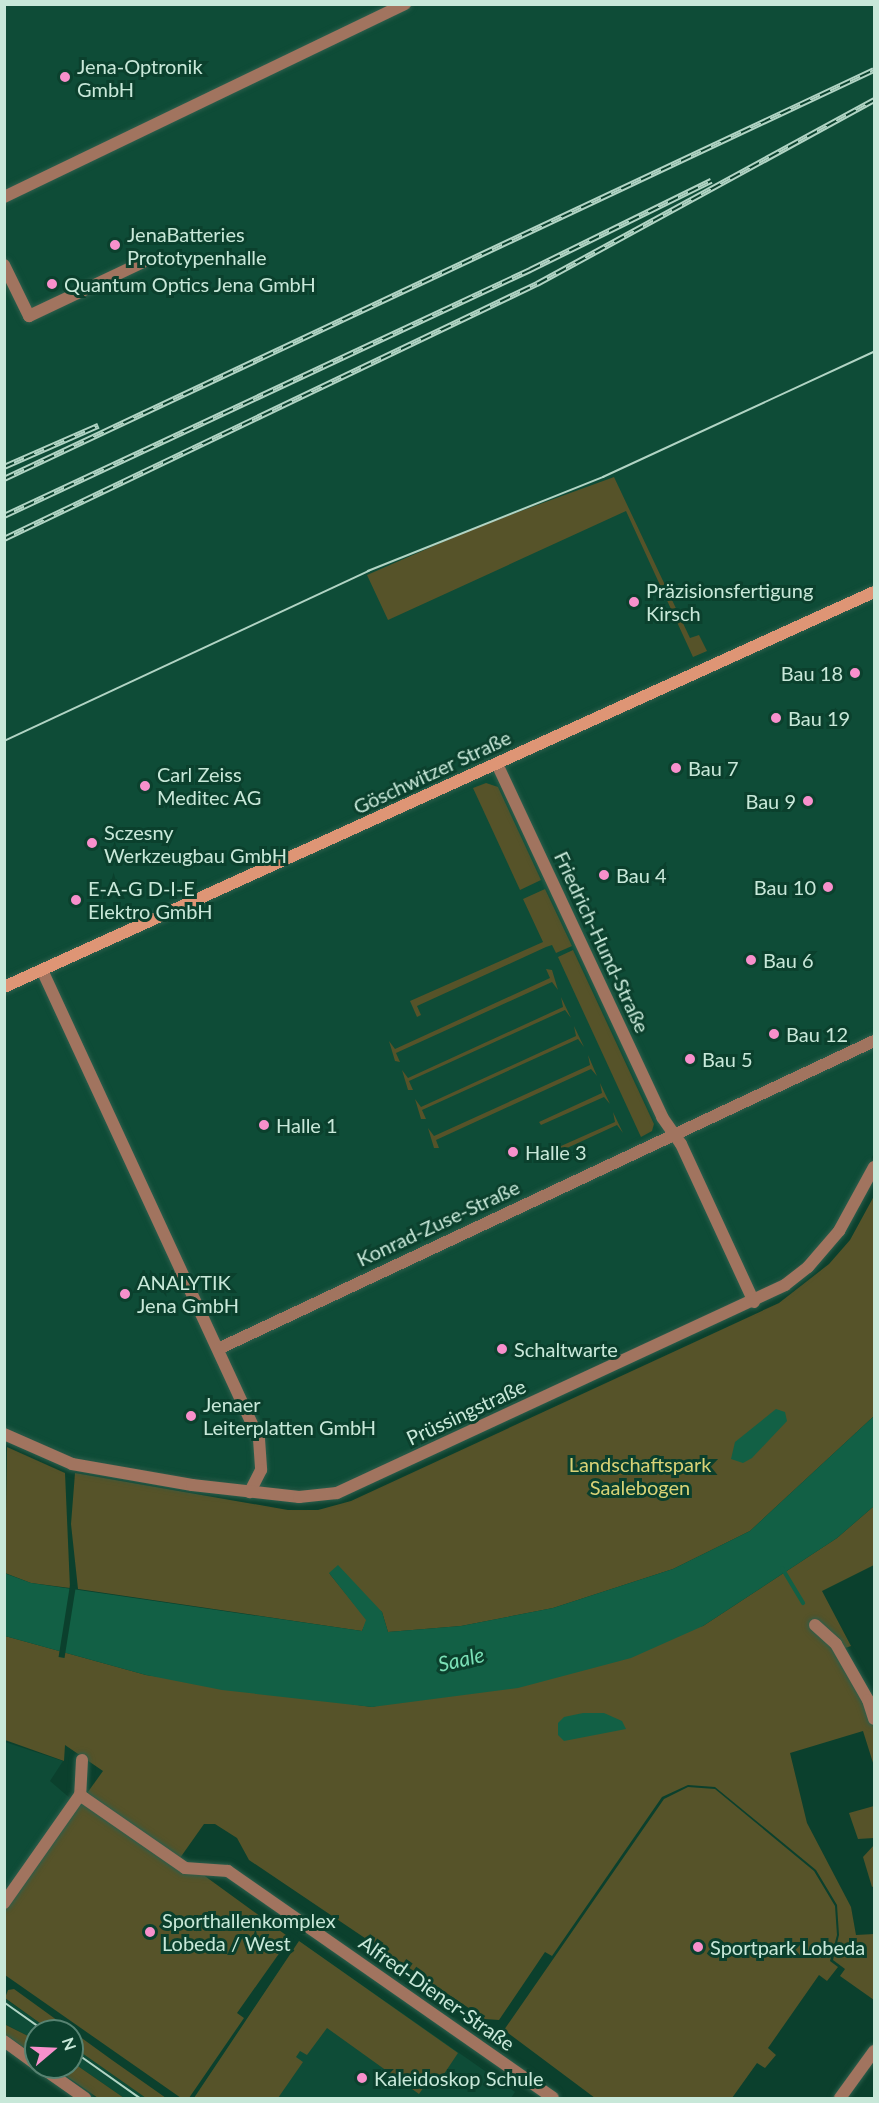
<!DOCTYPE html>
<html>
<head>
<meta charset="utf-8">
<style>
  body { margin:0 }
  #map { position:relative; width:879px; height:2103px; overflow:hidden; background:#0b402d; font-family:Lato,sans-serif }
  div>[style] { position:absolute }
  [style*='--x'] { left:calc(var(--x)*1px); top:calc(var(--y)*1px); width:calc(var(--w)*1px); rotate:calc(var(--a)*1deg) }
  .built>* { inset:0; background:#0e4c37 }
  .green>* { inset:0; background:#565329 }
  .water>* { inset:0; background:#126045 }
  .pier>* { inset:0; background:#0b402d; transform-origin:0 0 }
  .stream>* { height:4px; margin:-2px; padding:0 2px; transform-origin:2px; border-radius:2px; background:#126045 }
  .roads { filter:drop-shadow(0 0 2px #2d5e4c) drop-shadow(0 0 2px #2d5e4c) }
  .street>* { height:12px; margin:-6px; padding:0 6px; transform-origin:6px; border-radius:6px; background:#a1745f }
  .secondary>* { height:12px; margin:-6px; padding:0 6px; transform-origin:6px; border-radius:6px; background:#de9575 }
  .tram>* { height:1.5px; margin:-0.75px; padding:0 0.75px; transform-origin:0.75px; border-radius:0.75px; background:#b1d4c4 }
  .rail>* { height:6px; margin-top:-3px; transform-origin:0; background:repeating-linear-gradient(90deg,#0b402d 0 11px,#b1d4c4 0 22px); box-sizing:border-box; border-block:2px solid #b1d4c4 }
  .dots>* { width:16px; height:16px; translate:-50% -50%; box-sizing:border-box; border:3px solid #0b402d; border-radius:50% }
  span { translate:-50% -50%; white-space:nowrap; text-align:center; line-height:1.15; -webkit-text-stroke:6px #0b402d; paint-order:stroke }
  .poi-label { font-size:20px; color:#c8e8d9 }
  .left { translate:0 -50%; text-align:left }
  .right { translate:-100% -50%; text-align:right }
  .street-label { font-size:20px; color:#c8e8d9 }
  .park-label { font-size:20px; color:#d9d276 }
  .water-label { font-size:21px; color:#7ae0b6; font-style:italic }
  .frame { position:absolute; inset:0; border:6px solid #c8e8d9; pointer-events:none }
  .north { position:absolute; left:24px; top:2019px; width:60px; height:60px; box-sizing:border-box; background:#0b402d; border:2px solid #578372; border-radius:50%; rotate:71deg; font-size:16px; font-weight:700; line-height:24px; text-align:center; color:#c8e8d9 }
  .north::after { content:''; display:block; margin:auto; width:21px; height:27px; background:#f890cc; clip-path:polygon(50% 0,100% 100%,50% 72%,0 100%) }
</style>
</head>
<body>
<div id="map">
  <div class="built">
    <div style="clip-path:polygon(4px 5px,874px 5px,874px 1153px,851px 1202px,818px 1249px,780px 1278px,336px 1486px,321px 1490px,249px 1485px,78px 1458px,5px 1427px)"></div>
    <div style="clip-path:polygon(5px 1742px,63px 1761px,50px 1781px,71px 1799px,5px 1894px)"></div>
    <div style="clip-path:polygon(299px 1941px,515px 2092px,511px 2098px,194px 2098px)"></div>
    <div style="clip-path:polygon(4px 1998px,51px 2031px,36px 2031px,36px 2040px,5px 2024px)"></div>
    <div style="clip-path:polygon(72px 2046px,146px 2098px,124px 2098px,72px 2062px)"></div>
  </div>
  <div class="green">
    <div style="clip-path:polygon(614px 477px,690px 638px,699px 635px,707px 651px,693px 657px,626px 511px,388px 620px,367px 575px,477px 527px)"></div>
    <div style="clip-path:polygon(486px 783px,498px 787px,541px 880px,520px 890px,473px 788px)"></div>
    <div style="clip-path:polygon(545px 889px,572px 946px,556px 953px,552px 945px,546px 947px,417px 1006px,421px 1015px,417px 1017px,410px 1001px,543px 942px,523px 899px)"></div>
    <div style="clip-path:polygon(573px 950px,654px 1124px,652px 1131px,641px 1137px,558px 957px)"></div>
    <div style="clip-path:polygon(546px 969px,552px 970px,558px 990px,552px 982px,396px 1053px,400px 1062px,395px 1061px,389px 1041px,395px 1049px,550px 978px)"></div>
    <div style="clip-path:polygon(561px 997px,571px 1018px,565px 1010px,409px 1081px,413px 1090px,408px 1090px,402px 1070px,408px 1078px,563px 1007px)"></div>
    <div style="clip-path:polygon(574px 1026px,584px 1047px,578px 1039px,422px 1110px,426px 1119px,421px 1119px,415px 1099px,421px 1107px,576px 1036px)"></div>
    <div style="clip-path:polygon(588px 1055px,597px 1076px,591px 1069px,436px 1140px,439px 1148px,434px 1148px,428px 1128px,434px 1136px,590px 1065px)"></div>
    <div style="clip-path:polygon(600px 1083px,610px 1104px,604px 1097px,541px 1125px,539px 1122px,602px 1093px)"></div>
    <div style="clip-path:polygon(613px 1112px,623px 1133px,617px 1125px,554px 1154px,552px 1150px,615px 1122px)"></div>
    <div style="clip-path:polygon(874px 1196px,874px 1416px,750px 1531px,673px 1569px,553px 1608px,461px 1626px,388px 1632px,382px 1612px,329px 1573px,367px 1620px,362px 1631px,78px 1589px,71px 1524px,75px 1473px,288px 1510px,318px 1510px,351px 1501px,779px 1303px,829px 1264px,850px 1240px)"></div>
    <div style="clip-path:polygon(7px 1447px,65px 1473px,70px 1588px,31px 1583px,5px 1573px)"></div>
    <div style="clip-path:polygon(874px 1506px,874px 1565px,822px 1591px,851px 1646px,837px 1651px,866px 1701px,874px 1730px,874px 1766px,863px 1731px,790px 1753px,807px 1823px,851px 1907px,856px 1935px,874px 1934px,874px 2000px,840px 1976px,845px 1969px,833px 1960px,839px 1935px,837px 1905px,816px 1870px,715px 1787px,688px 1785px,662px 1797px,552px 1956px,545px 1952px,499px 2020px,485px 2019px,249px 1860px,237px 1838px,215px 1824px,204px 1824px,180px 1858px,290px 1938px,237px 2013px,244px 2018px,189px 2098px,181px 2098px,5px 1975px,5px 1907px,103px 1771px,65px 1745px,64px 1761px,5px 1740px,5px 1636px,146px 1675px,372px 1707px,703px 1626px,837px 1538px)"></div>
    <div style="clip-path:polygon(688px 1787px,715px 1789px,814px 1871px,835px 1906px,837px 1935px,830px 1961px,838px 1967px,827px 1981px,819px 1975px,768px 2048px,776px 2055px,765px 2068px,757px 2063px,732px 2098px,595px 2098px,504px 2030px,664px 1799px)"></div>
    <div style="clip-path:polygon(874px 1806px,874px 1838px,858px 1839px,849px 1813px)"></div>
    <div style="clip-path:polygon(874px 1845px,874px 1886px,872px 1887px,863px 1857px)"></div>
    <div style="clip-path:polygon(299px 1941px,458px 2053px,434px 2089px,426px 2084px,419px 2094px,327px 2028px,307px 2055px,300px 2051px,296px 2057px,303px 2062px,278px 2098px,194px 2098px)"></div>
    <div style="clip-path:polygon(14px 1989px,112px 2060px,166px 2098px,146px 2098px,72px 2046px,72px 2031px,51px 2031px,5px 1998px,8px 1990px)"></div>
    <div style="clip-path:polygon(4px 2024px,36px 2040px,36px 2056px,5px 2034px)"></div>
    <div style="clip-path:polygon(72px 2062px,124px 2098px,98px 2098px,53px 2067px,72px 2067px)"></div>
  </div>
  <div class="water">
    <div style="clip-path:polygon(776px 1409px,785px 1412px,787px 1421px,752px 1458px,743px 1463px,731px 1459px,735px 1442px)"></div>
    <div style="clip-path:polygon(874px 1416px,874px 1506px,837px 1538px,703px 1626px,631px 1658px,518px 1688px,372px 1707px,222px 1690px,146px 1675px,5px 1636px,4px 1573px,31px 1583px,362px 1631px,366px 1620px,329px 1573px,338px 1565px,382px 1612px,388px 1632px,461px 1626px,553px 1608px,673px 1569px,750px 1531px)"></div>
    <div style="clip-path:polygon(583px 1713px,604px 1713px,622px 1721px,626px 1729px,564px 1741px,558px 1735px,558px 1723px,564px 1717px)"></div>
  </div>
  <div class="pier">
    <div style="left:70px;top:1585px;width:6px;height:73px;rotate:9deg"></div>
  </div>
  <div class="stream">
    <div style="--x:782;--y:1568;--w:41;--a:59"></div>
  </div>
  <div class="roads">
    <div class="street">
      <div style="--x:4;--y:197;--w:445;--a:-25.7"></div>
      <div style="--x:4;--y:265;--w:57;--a:63.9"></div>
      <div style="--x:29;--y:316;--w:126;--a:-25.3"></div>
      <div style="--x:497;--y:764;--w:390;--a:64.9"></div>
      <div style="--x:662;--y:1117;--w:33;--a:55"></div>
      <div style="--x:681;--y:1144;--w:174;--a:65.2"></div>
      <div style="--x:42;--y:970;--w:517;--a:65.17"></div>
      <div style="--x:259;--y:1439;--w:31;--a:86"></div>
      <div style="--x:261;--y:1470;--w:25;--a:117"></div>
      <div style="--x:218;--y:1349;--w:725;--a:-25.15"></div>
      <div style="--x:4;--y:1434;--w:74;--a:23.8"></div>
      <div style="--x:72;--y:1464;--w:122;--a:9.9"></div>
      <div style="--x:192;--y:1485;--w:108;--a:6.4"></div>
      <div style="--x:299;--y:1497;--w:38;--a:-6"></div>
      <div style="--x:337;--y:1493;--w:494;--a:-24.9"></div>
      <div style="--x:785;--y:1285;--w:29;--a:-38"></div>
      <div style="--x:808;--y:1267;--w:48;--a:-49.3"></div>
      <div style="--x:839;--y:1231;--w:73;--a:-61.3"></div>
      <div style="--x:815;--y:1625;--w:28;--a:42"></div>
      <div style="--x:836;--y:1644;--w:64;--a:60.3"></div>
      <div style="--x:868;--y:1700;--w:20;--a:72"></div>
      <div style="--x:82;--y:1760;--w:35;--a:93"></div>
      <div style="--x:80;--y:1795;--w:5;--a:37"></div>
      <div style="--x:84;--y:1798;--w:123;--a:34.7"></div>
      <div style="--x:185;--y:1868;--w:43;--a:4"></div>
      <div style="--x:228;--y:1871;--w:396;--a:34.9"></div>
      <div style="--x:4;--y:1903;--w:132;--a:-54.9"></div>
      <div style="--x:4;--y:2041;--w:39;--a:36"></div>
      <div style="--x:41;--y:2067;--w:54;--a:35.2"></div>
      <div style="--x:840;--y:2098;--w:58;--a:-54.1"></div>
    </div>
    <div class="secondary">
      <div style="--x:4;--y:987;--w:955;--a:-24.42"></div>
    </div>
  </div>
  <div class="tram">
    <div style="--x:4;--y:741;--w:402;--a:-25"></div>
    <div style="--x:368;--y:571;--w:253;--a:-21.8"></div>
    <div style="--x:603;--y:477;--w:298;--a:-24.8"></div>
    <div style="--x:4;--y:2002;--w:50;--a:35.3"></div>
    <div style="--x:72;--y:2050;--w:83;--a:35.2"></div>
  </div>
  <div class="rail">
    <div style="--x:4;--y:467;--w:103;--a:-23.6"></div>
    <div style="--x:4;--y:479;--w:961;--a:-25.18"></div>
    <div style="--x:4;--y:516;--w:581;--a:-25.06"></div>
    <div style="--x:530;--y:270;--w:202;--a:-26.2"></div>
    <div style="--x:4;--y:539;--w:591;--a:-25.57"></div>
    <div style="--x:537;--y:284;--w:384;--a:-28.6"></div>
  </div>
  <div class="dots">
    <div style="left:65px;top:77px;background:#f890cc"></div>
    <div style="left:115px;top:245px;background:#f890cc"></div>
    <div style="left:52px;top:284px;background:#f890cc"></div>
    <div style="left:634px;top:602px;background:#f890cc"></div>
    <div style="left:855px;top:673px;background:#f890cc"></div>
    <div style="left:776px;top:718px;background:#f890cc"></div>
    <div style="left:676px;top:768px;background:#f890cc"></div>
    <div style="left:145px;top:786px;background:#f890cc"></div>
    <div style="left:808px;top:801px;background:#f890cc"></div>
    <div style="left:92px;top:843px;background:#f890cc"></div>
    <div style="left:604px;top:875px;background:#f890cc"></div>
    <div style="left:828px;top:887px;background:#f890cc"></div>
    <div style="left:76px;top:900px;background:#f890cc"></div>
    <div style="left:751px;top:960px;background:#f890cc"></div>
    <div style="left:774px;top:1034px;background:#f890cc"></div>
    <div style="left:690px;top:1059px;background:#f890cc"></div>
    <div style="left:264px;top:1125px;background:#f890cc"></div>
    <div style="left:513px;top:1152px;background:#f890cc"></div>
    <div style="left:125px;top:1294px;background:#f890cc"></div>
    <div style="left:502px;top:1349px;background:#f890cc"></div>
    <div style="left:191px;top:1416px;background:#f890cc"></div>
    <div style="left:150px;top:1932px;background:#f890cc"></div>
    <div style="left:698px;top:1947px;background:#f890cc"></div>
    <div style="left:362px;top:2078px;background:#f890cc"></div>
  </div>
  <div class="poi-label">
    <span class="left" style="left:77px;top:78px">Jena-Optronik<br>GmbH</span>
    <span class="left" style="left:127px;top:246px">JenaBatteries<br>Prototypenhalle</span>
    <span class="left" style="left:64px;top:284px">Quantum Optics Jena GmbH</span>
    <span class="left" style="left:646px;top:602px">Präzisionsfertigung<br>Kirsch</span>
    <span class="right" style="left:843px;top:673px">Bau 18</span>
    <span class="left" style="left:788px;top:718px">Bau 19</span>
    <span class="left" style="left:688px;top:768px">Bau 7</span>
    <span class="left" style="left:157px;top:786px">Carl Zeiss<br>Meditec AG</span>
    <span class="right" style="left:796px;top:801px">Bau 9</span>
    <span class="left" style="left:104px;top:844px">Sczesny<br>Werkzeugbau GmbH</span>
    <span class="left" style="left:616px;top:875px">Bau 4</span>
    <span class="right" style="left:816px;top:887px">Bau 10</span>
    <span class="left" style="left:88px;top:900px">E-A-G D-I-E<br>Elektro GmbH</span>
    <span class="left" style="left:763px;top:960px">Bau 6</span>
    <span class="left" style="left:786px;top:1034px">Bau 12</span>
    <span class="left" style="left:702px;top:1059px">Bau 5</span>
    <span class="left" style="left:276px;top:1125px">Halle 1</span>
    <span class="left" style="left:525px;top:1152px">Halle 3</span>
    <span class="left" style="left:137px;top:1294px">ANALYTIK<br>Jena GmbH</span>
    <span class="left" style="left:514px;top:1349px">Schaltwarte</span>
    <span class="left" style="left:203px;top:1416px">Jenaer<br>Leiterplatten GmbH</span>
    <span class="left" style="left:162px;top:1932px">Sporthallenkomplex<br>Lobeda / West</span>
    <span class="left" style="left:710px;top:1947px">Sportpark Lobeda</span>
    <span class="left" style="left:374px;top:2078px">Kaleidoskop Schule</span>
  </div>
  <div class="street-label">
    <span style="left:432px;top:772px;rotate:-25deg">Göschwitzer Straße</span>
    <span style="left:602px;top:942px;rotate:65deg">Friedrich-Hund-Straße</span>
    <span style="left:438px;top:1223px;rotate:-25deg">Konrad-Zuse-Straße</span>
    <span style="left:466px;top:1412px;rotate:-25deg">Prüssingstraße</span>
    <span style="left:437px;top:1993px;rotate:35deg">Alfred-Diener-Straße</span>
  </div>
  <div class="park-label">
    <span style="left:640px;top:1476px">Landschaftspark<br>Saalebogen</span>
  </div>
  <div class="water-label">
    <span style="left:461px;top:1659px;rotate:-13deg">Saale</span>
  </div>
  <div class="frame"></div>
  <div class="north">N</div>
</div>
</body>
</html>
